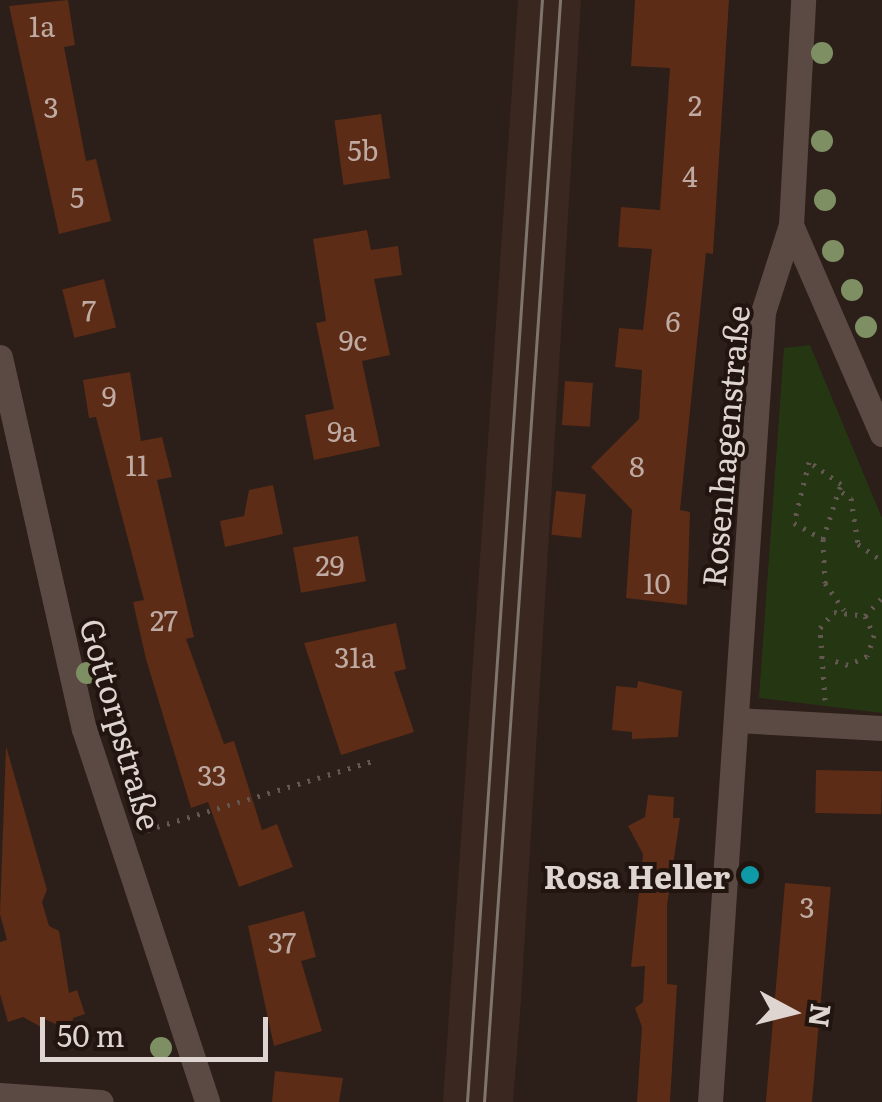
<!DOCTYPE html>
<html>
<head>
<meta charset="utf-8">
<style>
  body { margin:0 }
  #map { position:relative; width:882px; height:1102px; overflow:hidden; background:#2c1e18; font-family:Literata,serif }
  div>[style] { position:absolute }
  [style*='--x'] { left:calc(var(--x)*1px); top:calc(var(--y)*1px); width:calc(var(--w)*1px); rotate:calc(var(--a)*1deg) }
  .built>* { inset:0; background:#3a271f }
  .green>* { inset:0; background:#243712 }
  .building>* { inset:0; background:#5c2c16; transform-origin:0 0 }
  .path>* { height:5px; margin-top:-2.5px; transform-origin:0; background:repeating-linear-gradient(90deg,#645752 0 2.5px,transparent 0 10.5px) }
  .minor>* { height:25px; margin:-12.5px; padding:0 12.5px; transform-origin:12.5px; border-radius:12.5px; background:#5a4a43 }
  .tram>* { height:2.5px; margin:-1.25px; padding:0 1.25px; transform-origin:1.25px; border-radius:1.25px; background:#80746f }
  .trees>* { width:22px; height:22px; margin:-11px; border-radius:50%; background:#7e8f63 }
  .dots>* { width:28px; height:28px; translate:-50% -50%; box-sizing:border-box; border:5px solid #22150f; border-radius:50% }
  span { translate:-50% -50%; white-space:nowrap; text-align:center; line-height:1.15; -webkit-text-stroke:8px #22150f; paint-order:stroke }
  .number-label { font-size:28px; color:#beaaa2 }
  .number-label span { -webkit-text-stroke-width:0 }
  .street-label { font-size:32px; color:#ded4d0 }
  .poi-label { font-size:32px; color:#ded4d0; font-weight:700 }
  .right { translate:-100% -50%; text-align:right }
  .north { position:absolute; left:742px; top:962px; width:100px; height:100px; -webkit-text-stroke:8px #22150f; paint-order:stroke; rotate:97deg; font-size:28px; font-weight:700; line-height:40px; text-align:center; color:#ded4d0 }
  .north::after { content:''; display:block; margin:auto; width:35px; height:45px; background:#ded4d0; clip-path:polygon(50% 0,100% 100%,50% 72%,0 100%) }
  .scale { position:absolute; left:40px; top:1017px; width:228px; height:45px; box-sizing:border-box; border:5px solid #ded4d0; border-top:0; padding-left:12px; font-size:30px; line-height:35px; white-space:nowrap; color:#ded4d0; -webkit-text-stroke:8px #22150f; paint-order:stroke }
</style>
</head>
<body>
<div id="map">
  <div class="built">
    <div style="clip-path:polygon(518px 0,581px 0,521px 1000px,513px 1102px,443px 1102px)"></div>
  </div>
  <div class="green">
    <div style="clip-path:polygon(810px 345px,882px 518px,882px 713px,759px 698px,784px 348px)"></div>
  </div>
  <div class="building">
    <div style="clip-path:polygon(68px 0,75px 45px,64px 47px,86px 161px,96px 159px,111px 221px,59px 234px,9px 6px)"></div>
    <div style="clip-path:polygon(635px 0,729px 0,713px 254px,706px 253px,680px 510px,690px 512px,687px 605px,626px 598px,632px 510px,591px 467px,639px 419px,642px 370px,615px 367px,619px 328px,643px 330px,652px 249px,618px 247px,621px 207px,660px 210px,670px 68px,631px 66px)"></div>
    <div style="left:381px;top:114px;width:65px;height:47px;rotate:82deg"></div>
    <div style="clip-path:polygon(367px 230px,371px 250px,398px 246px,402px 275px,374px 279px,390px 355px,362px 361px,380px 446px,314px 460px,305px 415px,334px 409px,316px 323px,326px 321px,313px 239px)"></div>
    <div style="left:104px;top:279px;width:50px;height:43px;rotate:76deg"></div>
    <div style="clip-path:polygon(130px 372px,141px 441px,162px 437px,172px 477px,157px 480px,194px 637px,186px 639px,224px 744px,234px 741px,262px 830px,277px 824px,293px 867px,239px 887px,208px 802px,191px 808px,146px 659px,133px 602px,144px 600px,115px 490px,96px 417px,89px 418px,83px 380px)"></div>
    <div style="left:565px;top:381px;width:28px;height:44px;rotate:4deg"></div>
    <div style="clip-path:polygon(273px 485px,283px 534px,225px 547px,220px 521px,244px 516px,249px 490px)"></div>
    <div style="left:556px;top:491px;width:30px;height:44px;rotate:6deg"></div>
    <div style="left:358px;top:536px;width:46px;height:66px;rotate:80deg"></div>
    <div style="clip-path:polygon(396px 623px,406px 669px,394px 672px,414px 732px,341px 755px,304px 643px)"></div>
    <div style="clip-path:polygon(638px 681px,682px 691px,678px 737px,632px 739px,632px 732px,612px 730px,616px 686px,637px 688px)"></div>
    <div style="clip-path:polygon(6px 746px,47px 890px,42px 902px,49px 926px,59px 931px,69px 993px,77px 990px,85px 1014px,73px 1018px,72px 1031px,44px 1019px,41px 1027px,23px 1017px,8px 1022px,0 994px,0 942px,7px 940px,0 914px)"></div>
    <div style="left:816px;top:770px;width:66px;height:43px;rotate:1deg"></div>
    <div style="clip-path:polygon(648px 795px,674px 797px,673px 818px,680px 818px,667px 905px,667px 984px,677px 985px,670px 1102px,637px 1102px,642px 1027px,635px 1008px,643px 1002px,645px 966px,631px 967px,643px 854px,628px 826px,645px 817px)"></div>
    <div style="left:785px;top:883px;width:46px;height:220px;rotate:5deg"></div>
    <div style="clip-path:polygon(304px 911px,316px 957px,301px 961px,322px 1031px,274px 1046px,248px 926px)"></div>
    <div style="clip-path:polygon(275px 1071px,343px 1078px,339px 1102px,272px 1102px)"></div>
  </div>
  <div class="path">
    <div style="--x:842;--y:492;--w:11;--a:34"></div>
    <div style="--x:851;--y:498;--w:47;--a:81.3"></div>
    <div style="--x:858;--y:544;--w:29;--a:35"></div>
    <div style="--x:823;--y:539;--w:58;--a:-71.9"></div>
    <div style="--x:841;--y:484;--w:39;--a:-145"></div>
    <div style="--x:809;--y:462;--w:63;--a:103.8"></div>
    <div style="--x:794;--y:523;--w:33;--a:29"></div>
    <div style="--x:823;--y:539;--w:44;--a:87.4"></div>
    <div style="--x:825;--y:583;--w:33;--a:55"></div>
    <div style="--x:865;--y:616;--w:25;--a:-47"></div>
    <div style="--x:825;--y:700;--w:72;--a:-94"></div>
    <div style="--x:820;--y:628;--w:21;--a:-49"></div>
    <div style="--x:834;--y:612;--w:31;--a:7"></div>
    <div style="--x:865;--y:616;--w:21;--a:65"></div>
    <div style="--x:874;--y:635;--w:22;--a:108"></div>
    <div style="--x:867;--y:656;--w:21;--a:155"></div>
    <div style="--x:848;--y:665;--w:21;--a:-163"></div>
    <div style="--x:147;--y:830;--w:236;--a:-17"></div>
  </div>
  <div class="minor">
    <div style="--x:791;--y:225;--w:228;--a:66.5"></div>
    <div style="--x:0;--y:357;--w:381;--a:77.3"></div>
    <div style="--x:84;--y:729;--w:393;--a:71.7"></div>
    <div style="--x:737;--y:720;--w:145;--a:3.2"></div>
    <div style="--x:0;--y:1095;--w:101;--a:4"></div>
    <div style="--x:710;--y:1102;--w:792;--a:-86.16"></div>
    <div style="--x:763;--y:312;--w:91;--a:-72.2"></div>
    <div style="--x:791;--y:225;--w:225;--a:-86.9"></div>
  </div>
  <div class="tram">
    <div style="--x:467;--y:1102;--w:1105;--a:-86.11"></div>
    <div style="--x:484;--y:1102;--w:1105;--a:-86.05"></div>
  </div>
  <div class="trees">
    <div style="left:822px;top:53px"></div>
    <div style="left:822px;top:141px"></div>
    <div style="left:825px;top:200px"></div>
    <div style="left:833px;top:251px"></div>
    <div style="left:852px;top:290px"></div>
    <div style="left:866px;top:327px"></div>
    <div style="left:87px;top:673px"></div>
    <div style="left:161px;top:1048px"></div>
  </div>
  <div class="dots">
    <div style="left:750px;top:875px;background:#0f9aa8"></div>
  </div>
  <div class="number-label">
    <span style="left:42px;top:25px">1a</span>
    <span style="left:695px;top:104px">2</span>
    <span style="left:51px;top:106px">3</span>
    <span style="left:363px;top:149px">5b</span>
    <span style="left:690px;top:175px">4</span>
    <span style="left:77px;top:196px">5</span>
    <span style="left:89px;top:309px">7</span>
    <span style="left:673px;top:320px">6</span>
    <span style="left:353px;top:339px">9c</span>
    <span style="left:109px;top:395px">9</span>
    <span style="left:342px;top:430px">9a</span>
    <span style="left:137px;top:464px">11</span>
    <span style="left:637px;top:465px">8</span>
    <span style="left:330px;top:564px">29</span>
    <span style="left:657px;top:582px">10</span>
    <span style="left:164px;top:619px">27</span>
    <span style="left:355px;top:656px">31a</span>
    <span style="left:212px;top:774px">33</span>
    <span style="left:807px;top:906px">3</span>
    <span style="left:282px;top:941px">37</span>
  </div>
  <div class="street-label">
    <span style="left:724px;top:446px;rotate:-85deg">Rosenhagenstraße</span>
    <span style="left:122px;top:724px;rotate:74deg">Gottorpstraße</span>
  </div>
  <div class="poi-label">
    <span class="right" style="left:730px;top:875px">Rosa Heller</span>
  </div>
  <div class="north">N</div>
  <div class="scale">50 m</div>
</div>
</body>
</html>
